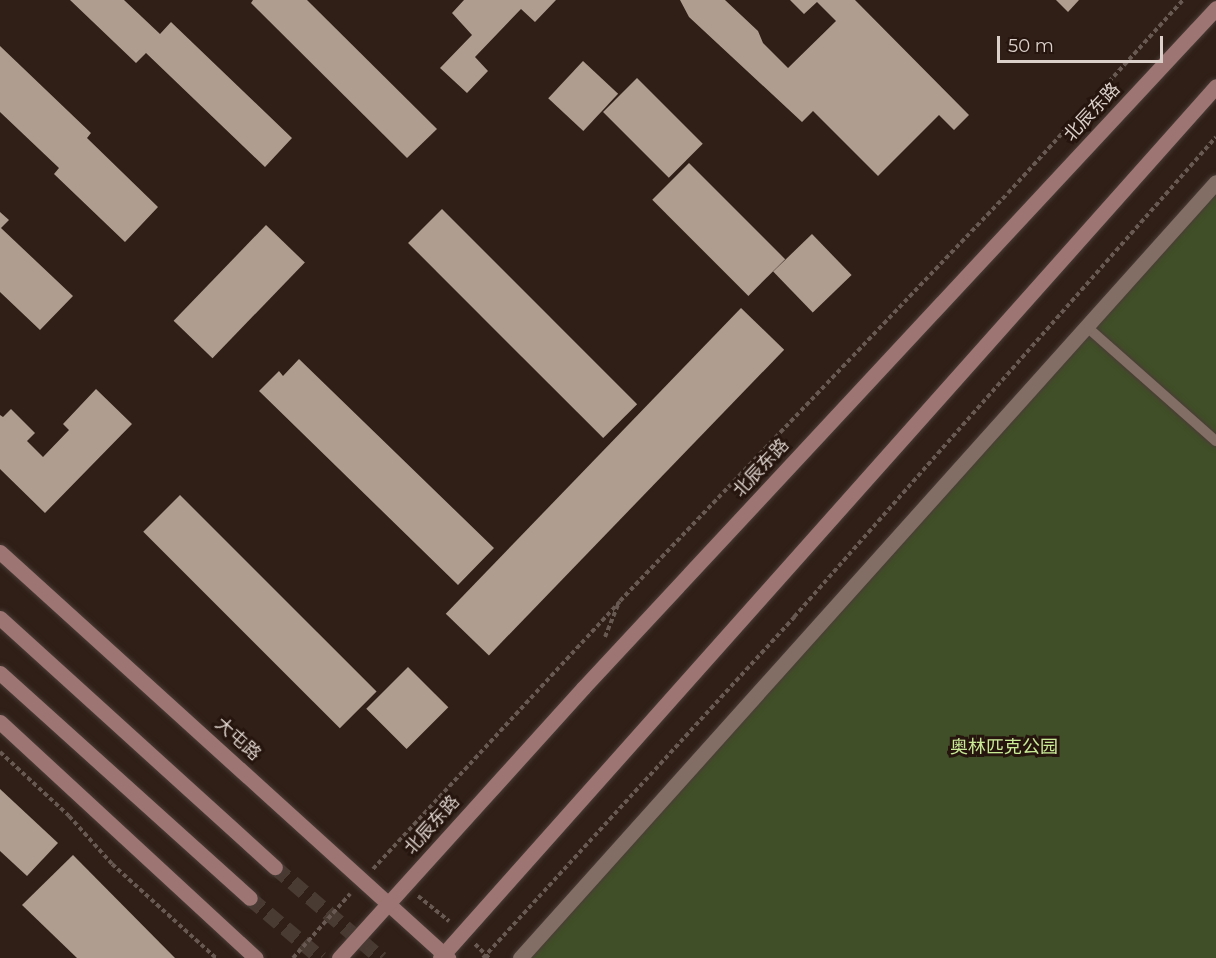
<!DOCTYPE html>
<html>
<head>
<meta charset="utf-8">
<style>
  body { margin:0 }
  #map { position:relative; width:1216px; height:958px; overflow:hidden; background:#2f1f17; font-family:Montserrat,"Noto Sans SC",sans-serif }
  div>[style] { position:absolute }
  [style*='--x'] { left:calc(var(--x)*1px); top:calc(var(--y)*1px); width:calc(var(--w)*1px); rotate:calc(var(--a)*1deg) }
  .green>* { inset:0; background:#404f27 }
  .building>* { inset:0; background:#af9d8f; transform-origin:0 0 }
  .secondary-tunnel>* { height:15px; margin-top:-7.5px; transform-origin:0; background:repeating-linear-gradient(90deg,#493a32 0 15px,transparent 0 23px) }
  .path>* { height:4px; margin-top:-2px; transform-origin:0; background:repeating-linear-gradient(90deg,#685952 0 4.5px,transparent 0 7.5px) }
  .roads { filter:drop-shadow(0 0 2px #4a3c37) drop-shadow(0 0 2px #4a3c37) }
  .lane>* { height:10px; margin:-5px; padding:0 5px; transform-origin:5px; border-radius:5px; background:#826e64 }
  .street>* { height:15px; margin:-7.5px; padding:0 7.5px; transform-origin:7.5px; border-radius:7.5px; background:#826e64 }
  .secondary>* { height:15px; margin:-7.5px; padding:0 7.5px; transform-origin:7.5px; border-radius:7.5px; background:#9d7572 }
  span { translate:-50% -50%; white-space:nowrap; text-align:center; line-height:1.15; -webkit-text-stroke:6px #25150e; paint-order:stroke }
  .street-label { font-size:18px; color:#dbd0ca }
  .park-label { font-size:18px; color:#caeb96 }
  .scale { position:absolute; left:997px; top:36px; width:166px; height:27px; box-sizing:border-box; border:3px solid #dbd0ca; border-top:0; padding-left:8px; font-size:18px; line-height:21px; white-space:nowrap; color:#dbd0ca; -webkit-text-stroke:4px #25150e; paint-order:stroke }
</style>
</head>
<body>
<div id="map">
  <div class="green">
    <div style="clip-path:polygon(1216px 194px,1216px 958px,531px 958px)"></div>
  </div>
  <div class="building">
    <div style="clip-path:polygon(70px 0,124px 0,160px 34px,171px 22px,292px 138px,265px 167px,146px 53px,136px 63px)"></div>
    <div style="clip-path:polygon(253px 0,307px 0,437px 129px,407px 158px,251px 3px)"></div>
    <div style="clip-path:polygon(464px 0,556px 0,535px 22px,521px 9px,475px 57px,488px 71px,467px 93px,440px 68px,472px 35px,452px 13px)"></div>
    <div style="clip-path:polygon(680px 0,725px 0,758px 31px,763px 43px,788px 68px,836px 21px,817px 2px,804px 14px,790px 0,855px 0,969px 115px,954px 130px,939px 115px,878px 176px,813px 111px,802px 122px,689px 17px)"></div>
    <div style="clip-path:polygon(1056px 0,1079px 0,1068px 12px)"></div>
    <div style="clip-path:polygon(0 46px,91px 133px,87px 138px,158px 207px,125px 242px,54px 174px,59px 168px,0 112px)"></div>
    <div style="left:583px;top:61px;width:48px;height:51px;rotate:43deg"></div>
    <div style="left:637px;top:78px;width:93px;height:48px;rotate:45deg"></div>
    <div style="left:689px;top:163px;width:136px;height:52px;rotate:45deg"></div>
    <div style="left:442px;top:209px;width:276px;height:48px;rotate:45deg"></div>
    <div style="clip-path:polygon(0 212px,9px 220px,1px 228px,73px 296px,40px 330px,0 292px)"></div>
    <div style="left:266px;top:225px;width:54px;height:133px;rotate:44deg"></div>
    <div style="left:812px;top:234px;width:57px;height:54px;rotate:46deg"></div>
    <div style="left:741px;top:308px;width:60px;height:425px;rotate:44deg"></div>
    <div style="clip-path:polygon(299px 359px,494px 548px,458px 585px,259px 391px,279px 371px,283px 376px)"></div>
    <div style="clip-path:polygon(96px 389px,132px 424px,45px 513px,0 469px,0 415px,3px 417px,11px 409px,35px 433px,27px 441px,43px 457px,69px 430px,63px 424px)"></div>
    <div style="left:180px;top:495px;width:278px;height:52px;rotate:45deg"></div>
    <div style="left:408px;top:667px;width:57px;height:59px;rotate:45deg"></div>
    <div style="clip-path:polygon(0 789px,58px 843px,27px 876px,0 851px)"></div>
    <div style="clip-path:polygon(73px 855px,175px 958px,77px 958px,22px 905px)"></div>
  </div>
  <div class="secondary-tunnel">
    <div style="--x:275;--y:867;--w:140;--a:40.6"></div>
    <div style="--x:250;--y:898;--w:93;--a:40.2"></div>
  </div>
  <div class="path">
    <div style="--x:605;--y:637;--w:35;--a:-68"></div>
    <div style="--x:0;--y:752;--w:94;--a:42.8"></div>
    <div style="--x:69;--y:816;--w:64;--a:48.1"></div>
    <div style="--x:112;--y:864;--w:140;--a:42.1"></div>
    <div style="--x:373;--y:869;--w:364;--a:-47.3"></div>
    <div style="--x:620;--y:601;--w:563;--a:-46.44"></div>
    <div style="--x:1008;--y:193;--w:261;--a:-47.8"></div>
    <div style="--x:418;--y:896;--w:40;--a:39"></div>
    <div style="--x:475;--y:944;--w:20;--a:45"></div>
    <div style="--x:293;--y:958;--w:86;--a:-48.3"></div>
    <div style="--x:483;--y:958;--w:462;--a:-47.6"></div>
    <div style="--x:794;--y:617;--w:639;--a:-48.68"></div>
  </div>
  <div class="roads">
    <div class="lane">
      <div style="--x:1087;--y:327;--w:172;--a:41.5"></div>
    </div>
    <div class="street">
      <div style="--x:520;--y:958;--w:1042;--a:-48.11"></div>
    </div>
    <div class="secondary">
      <div style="--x:0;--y:552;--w:605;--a:42.18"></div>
      <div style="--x:0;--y:618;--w:371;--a:42.2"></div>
      <div style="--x:0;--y:673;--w:336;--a:42"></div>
      <div style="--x:0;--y:722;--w:348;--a:42.7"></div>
      <div style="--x:339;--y:958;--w:364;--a:-47.9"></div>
      <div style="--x:583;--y:688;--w:929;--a:-47.05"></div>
      <div style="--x:440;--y:958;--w:1167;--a:-48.33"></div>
    </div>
  </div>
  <div class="street-label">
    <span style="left:1092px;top:112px;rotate:-47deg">北辰东路</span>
    <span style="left:761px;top:468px;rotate:-47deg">北辰东路</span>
    <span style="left:238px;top:739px;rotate:42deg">大屯路</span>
    <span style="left:432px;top:825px;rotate:-48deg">北辰东路</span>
  </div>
  <div class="park-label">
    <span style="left:1004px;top:747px">奥林匹克公园</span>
  </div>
  <div class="scale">50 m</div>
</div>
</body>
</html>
